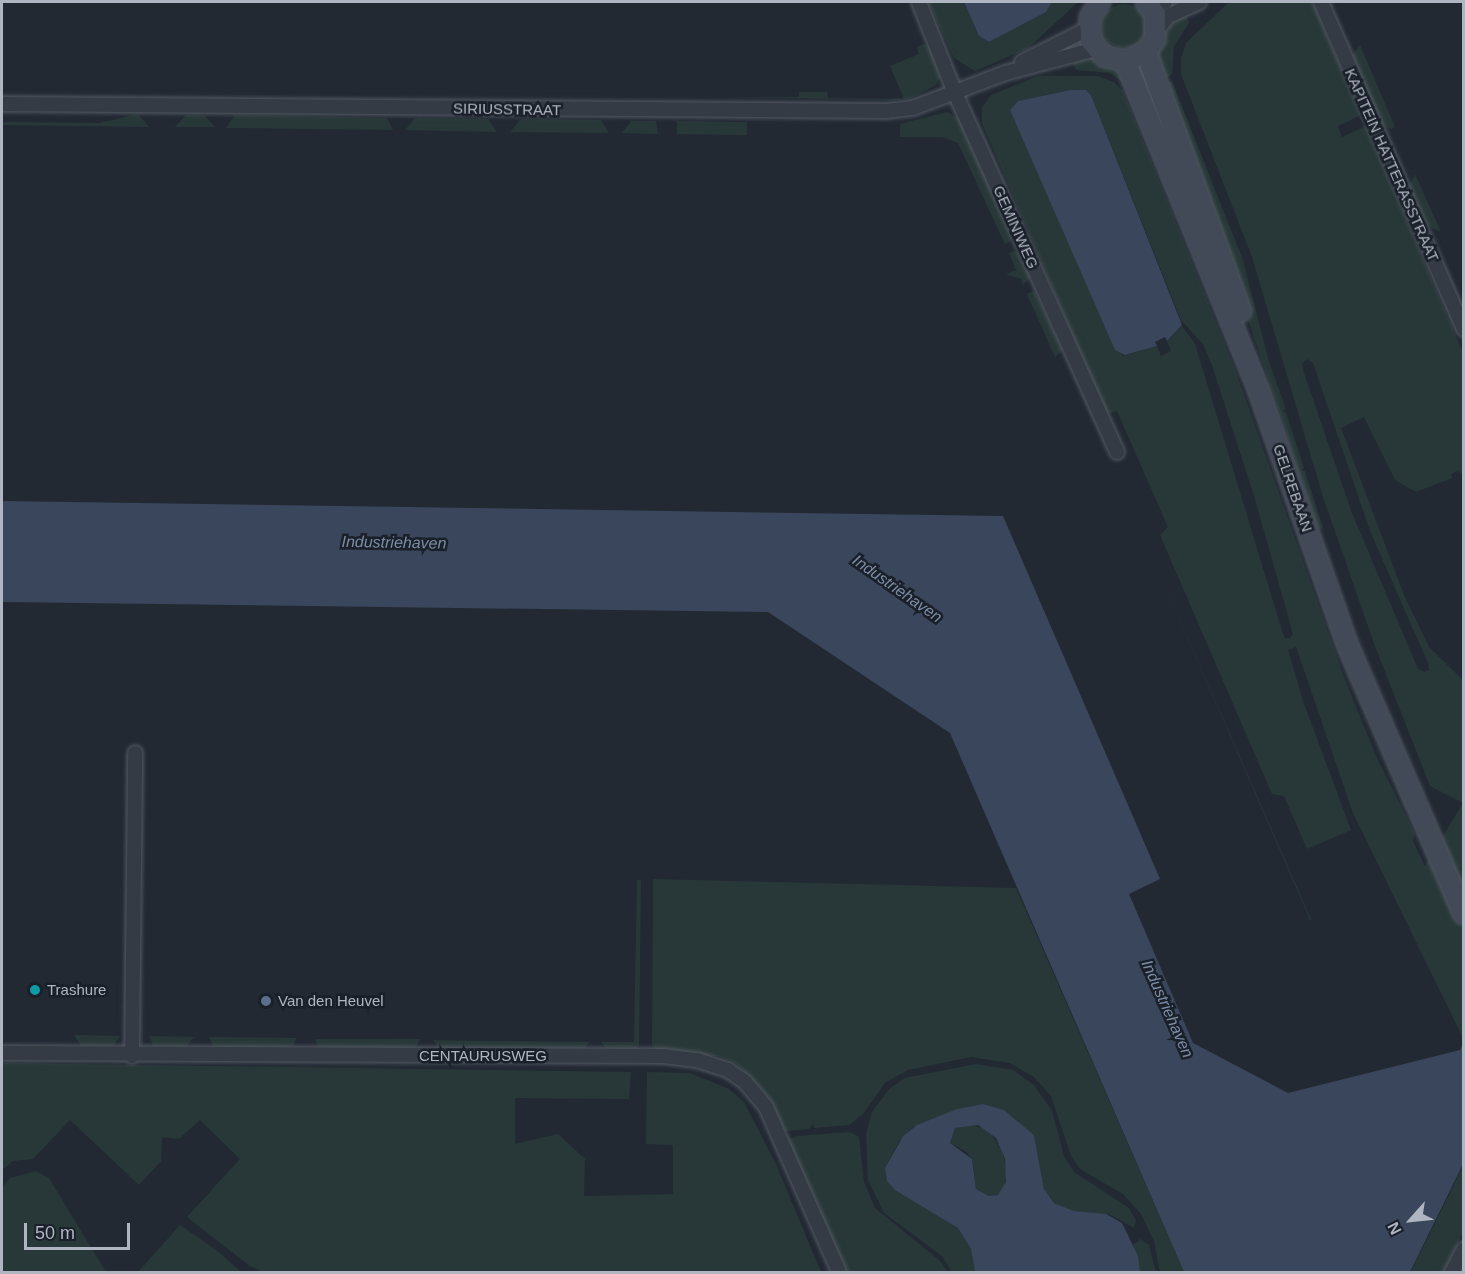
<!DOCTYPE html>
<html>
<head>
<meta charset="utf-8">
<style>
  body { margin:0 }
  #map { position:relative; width:1465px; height:1274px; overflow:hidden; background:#222933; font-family:Arial,sans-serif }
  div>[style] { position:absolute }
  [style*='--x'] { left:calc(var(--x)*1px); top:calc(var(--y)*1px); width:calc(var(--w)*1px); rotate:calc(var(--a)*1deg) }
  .green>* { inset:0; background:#283838; transform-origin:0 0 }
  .round { border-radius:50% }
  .water>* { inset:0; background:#39465b }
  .roads { filter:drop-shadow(0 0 2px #525962) drop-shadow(0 0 2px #525962) }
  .street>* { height:14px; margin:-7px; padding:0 7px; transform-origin:7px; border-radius:7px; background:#353b44 }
  .secondary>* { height:20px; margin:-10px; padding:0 10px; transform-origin:10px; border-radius:10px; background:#434a57 }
  .dots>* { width:16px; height:16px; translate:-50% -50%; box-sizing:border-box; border:3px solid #1a2029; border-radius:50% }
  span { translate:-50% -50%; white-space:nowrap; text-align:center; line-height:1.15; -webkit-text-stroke:5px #1a2029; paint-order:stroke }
  .street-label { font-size:15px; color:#afb6c1 }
  .poi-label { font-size:15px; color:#afb6c1 }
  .left { translate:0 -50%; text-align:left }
  .water-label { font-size:16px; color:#7b8da6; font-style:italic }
  .frame { position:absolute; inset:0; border:3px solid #afb6c1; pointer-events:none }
  .north { position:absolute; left:1381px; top:1190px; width:60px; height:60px; -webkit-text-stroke:4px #1a2029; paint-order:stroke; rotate:243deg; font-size:16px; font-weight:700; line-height:24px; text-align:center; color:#afb6c1 }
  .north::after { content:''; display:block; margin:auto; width:21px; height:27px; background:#afb6c1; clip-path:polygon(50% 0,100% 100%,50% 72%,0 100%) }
  .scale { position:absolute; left:24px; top:1223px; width:106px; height:27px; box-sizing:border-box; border:3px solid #afb6c1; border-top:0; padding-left:8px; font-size:18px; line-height:21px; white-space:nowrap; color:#afb6c1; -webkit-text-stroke:4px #1a2029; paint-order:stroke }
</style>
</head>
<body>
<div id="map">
  <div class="green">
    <div style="clip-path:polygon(928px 2px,964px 2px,979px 36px,989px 42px,1046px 12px,1052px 2px,1078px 2px,1027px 49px,975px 71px,954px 58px)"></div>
    <div style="clip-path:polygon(evenodd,1229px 2px,1312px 2px,1361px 115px,1338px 126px,1342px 137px,1366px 126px,1463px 353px,1463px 474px,1458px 471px,1451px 474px,1452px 478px,1416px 492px,1395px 480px,1364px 417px,1341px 428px,1404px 595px,1429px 647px,1463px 680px,1463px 886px,1450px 913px,1463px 892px,1463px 1038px,1353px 813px,1296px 647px,1288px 650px,1303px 701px,1351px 830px,1307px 849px,1284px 796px,1272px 794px,1160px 535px,1168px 527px,1117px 411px,1107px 414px,982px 123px,982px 108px,991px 95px,1038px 76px,1097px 76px,1114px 82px,1123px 91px,1236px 372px,1344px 677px,1377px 758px,1415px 834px,1413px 841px,1425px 866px,1463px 803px,1430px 786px,1375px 646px,1323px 497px,1252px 257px,1181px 74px,1181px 58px,1186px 43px,1229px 2px,1070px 90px,1086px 90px,1091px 95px,1181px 320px,1203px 344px,1212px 365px,1254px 496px,1293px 634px,1290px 638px,1285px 638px,1283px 634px,1195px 344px,1182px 326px,1167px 341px,1171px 351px,1161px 356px,1157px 346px,1123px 356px,1010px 110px,1018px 101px,1070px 90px,1229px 2px,1307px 359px,1313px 363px,1370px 531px,1428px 663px,1429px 670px,1424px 672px,1418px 669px,1352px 513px,1303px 370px,1302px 364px,1307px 359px)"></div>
    <div class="round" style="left:1102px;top:4px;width:44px;height:44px"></div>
    <div style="clip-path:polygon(1186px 14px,1189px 23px,1174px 46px,1172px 74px,1160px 81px,1156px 54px,1169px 26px)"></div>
    <div style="clip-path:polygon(924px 44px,931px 47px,940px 77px,936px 85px,911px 98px,904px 99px,896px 100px,729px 97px,799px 97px,799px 92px,827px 92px,828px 98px,904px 99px,890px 66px,919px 54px,917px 47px)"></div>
    <div style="clip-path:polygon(1360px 45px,1395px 127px,1391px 129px,1383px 126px,1352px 55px)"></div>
    <div style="clip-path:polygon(1093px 58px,1120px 71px,1124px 83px,1110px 73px,1076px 70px,1071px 60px)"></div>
    <div style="clip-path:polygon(1172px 81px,1243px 260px,1269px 362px,1286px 409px,1282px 411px,1286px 412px,1304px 468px,1301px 470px,1305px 471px,1323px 528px,1319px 529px,1222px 243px,1162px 86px)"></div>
    <div style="clip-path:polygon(947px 112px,961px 120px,1013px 236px,1011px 241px,1005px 244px,958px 143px,942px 137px,900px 137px,900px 124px)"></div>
    <div style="clip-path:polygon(138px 114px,149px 127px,2px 125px,2px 122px,99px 123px)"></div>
    <div style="clip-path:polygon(186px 115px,204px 115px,215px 127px,175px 127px)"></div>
    <div style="clip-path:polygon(235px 115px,387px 118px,393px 130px,226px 128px)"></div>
    <div style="clip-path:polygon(415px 118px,488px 119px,497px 132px,405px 130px)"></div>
    <div style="clip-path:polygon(521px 119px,601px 120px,609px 133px,510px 132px)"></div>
    <div style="clip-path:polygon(631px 121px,656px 121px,658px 134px,622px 133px)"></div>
    <div style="left:677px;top:121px;width:70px;height:13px;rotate:1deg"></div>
    <div style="clip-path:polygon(1415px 174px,1440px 230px,1439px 231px,1426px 225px,1409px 187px)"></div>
    <div style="clip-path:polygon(1015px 251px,1020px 253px,1031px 277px,1023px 285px,1021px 279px,1006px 274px,1016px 270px,1009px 253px)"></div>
    <div style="clip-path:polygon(1034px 291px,1063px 350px,1055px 357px,1027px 294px)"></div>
    <div style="clip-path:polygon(1138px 524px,1311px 919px,1309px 921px,1308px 915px)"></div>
    <div style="clip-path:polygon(653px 879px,1016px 888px,1184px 1272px,1160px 1272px,1154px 1241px,1141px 1214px,1123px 1194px,1080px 1169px,1071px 1156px,1051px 1096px,1034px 1077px,1010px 1063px,971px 1057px,908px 1070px,885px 1083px,863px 1114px,849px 1125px,814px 1128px,813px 1124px,809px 1129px,785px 1131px,762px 1089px,737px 1064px,719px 1056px,660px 1056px,652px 1046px)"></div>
    <div style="clip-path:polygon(637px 880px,641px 880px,639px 1045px,632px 1054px,610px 1054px,601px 1042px,634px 1042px)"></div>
    <div style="clip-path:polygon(74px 1035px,120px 1036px,111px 1049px,82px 1047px)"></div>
    <div style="clip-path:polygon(149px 1036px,194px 1037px,185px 1048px,154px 1048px)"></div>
    <div style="clip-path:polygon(209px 1037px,297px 1038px,291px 1048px,214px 1048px)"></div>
    <div style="clip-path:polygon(315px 1039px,420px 1039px,414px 1051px,320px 1050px)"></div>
    <div style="clip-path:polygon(433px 1040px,502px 1041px,589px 1042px,581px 1054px,440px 1051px)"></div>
    <div style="clip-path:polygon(2px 1063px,631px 1072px,629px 1099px,515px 1098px,515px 1144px,558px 1134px,585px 1159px,584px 1196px,591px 1196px,673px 1194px,673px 1145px,646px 1144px,647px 1072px,690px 1073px,729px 1089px,744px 1102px,776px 1164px,821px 1272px,264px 1272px,250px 1266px,187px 1217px,240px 1159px,200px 1120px,179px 1139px,162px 1137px,161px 1161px,139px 1185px,70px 1120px,33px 1159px,13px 1161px,2px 1170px)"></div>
    <div style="clip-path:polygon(976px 1064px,1013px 1070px,1034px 1085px,1052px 1111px,1064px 1156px,1074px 1172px,1129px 1208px,1136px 1221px,1134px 1228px,1111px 1215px,1074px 1211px,1054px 1203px,1044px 1189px,1034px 1135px,1004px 1110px,983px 1104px,957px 1109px,912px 1128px,899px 1141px,885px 1168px,887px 1181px,958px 1228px,971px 1249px,975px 1272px,952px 1272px,942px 1256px,884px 1213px,868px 1180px,866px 1133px,872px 1112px,889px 1089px,905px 1078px)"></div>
    <div style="clip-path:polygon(973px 1125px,989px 1130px,1003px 1153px,1007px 1176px,1004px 1189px,998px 1195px,989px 1196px,976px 1189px,973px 1162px,967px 1152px,950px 1143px,955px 1128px)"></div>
    <div style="clip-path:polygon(850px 1132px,859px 1137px,864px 1182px,875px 1208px,939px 1260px,948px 1272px,844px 1272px,787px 1140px,796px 1136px)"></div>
    <div style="clip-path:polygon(1463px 1166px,1463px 1232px,1444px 1272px,1411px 1272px)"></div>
    <div style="clip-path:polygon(36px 1171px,49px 1178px,106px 1272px,2px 1272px,2px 1187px,10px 1178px)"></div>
    <div style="clip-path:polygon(180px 1225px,219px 1252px,241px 1272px,138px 1272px)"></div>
    <div style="clip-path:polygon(1138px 1238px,1149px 1245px,1156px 1272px,1140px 1272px,1133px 1244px,1139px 1241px)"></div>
  </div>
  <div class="water">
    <div style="clip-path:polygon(964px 2px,1052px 2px,1046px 12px,989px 42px,979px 36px)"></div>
    <div style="clip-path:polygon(1070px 90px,1086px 90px,1091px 95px,1182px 325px,1167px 341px,1165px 337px,1155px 342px,1157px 346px,1125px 355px,1115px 350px,1010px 110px,1018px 101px)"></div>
    <div style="clip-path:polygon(2px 501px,1003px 516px,1160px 879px,1129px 894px,1193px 1043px,1288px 1093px,1460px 1050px,1463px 1044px,1463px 1164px,1410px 1272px,1184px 1272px,950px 733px,768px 612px,2px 602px)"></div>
    <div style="clip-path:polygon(evenodd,983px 1104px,1004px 1110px,1034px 1135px,1044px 1189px,1054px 1203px,1074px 1211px,1106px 1214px,1122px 1223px,1138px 1256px,1140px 1272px,975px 1272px,971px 1249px,958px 1228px,895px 1190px,887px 1181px,885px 1168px,903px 1136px,917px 1125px,957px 1109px,983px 1104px,978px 1125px,996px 1138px,1005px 1159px,1006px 1182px,998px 1195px,989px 1196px,976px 1189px,972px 1159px,950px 1143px,955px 1128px,978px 1125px)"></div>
  </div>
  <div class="roads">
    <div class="street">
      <div style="--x:919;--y:2;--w:98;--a:68.4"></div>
      <div style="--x:955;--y:93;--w:394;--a:65.7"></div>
      <div style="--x:1149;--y:2;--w:16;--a:0"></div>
      <div style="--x:1321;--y:2;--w:357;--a:66.4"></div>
      <div style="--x:1157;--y:31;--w:19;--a:-54"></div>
      <div style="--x:1168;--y:16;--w:34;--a:-24"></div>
      <div style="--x:1022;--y:62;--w:74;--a:-26.6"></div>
      <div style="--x:2;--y:104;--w:885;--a:0.45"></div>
      <div style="--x:887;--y:111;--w:26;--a:-7"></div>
      <div style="--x:913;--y:108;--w:98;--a:-20.8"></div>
      <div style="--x:1005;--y:73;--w:94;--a:-14.8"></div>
      <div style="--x:2;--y:1053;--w:661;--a:0.26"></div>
      <div style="--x:663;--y:1056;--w:34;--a:7"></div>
      <div style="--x:697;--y:1060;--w:33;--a:18"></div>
      <div style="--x:728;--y:1070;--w:21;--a:35"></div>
      <div style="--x:745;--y:1082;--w:33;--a:50"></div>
      <div style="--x:766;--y:1107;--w:180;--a:66.1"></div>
      <div style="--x:132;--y:1056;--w:303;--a:-89.4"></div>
      <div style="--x:1452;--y:1272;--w:26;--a:-62"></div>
    </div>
    <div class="secondary">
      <div style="--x:1100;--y:2;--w:19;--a:122"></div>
      <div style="--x:1090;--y:18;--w:22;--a:87"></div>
      <div style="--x:1091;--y:40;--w:21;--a:51"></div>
      <div style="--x:1104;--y:56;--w:22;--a:13"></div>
      <div style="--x:1125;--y:61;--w:23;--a:-23"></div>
      <div style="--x:1146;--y:52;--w:16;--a:-55"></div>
      <div style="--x:1155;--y:39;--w:25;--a:-90"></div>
      <div style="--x:1155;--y:14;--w:15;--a:-127"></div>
      <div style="--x:1146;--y:52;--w:276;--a:69.9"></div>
      <div style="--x:1125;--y:61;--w:356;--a:67.9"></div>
      <div style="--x:1259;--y:391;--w:268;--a:70.8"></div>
      <div style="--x:1347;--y:644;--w:294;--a:66.6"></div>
    </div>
  </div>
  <div class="dots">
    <div style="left:35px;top:990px;background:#0f9aa8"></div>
    <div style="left:266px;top:1001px;background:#5c6f8a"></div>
  </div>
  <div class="street-label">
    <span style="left:507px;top:109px;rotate:1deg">SIRIUSSTRAAT</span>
    <span style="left:1392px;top:165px;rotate:66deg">KAPITEIN HATTERASSTRAAT</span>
    <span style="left:1016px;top:227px;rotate:66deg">GEMINIWEG</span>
    <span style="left:1293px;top:488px;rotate:71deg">GELREBAAN</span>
    <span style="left:483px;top:1056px">CENTAURUSWEG</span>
  </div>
  <div class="poi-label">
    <span class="left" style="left:47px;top:990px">Trashure</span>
    <span class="left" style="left:278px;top:1001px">Van den Heuvel</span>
  </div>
  <div class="water-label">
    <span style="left:394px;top:543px;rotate:1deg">Industriehaven</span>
    <span style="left:897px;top:589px;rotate:35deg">Industriehaven</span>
    <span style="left:1167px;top:1009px;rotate:66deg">Industriehaven</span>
  </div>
  <div class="frame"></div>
  <div class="north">N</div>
  <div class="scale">50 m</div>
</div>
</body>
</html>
